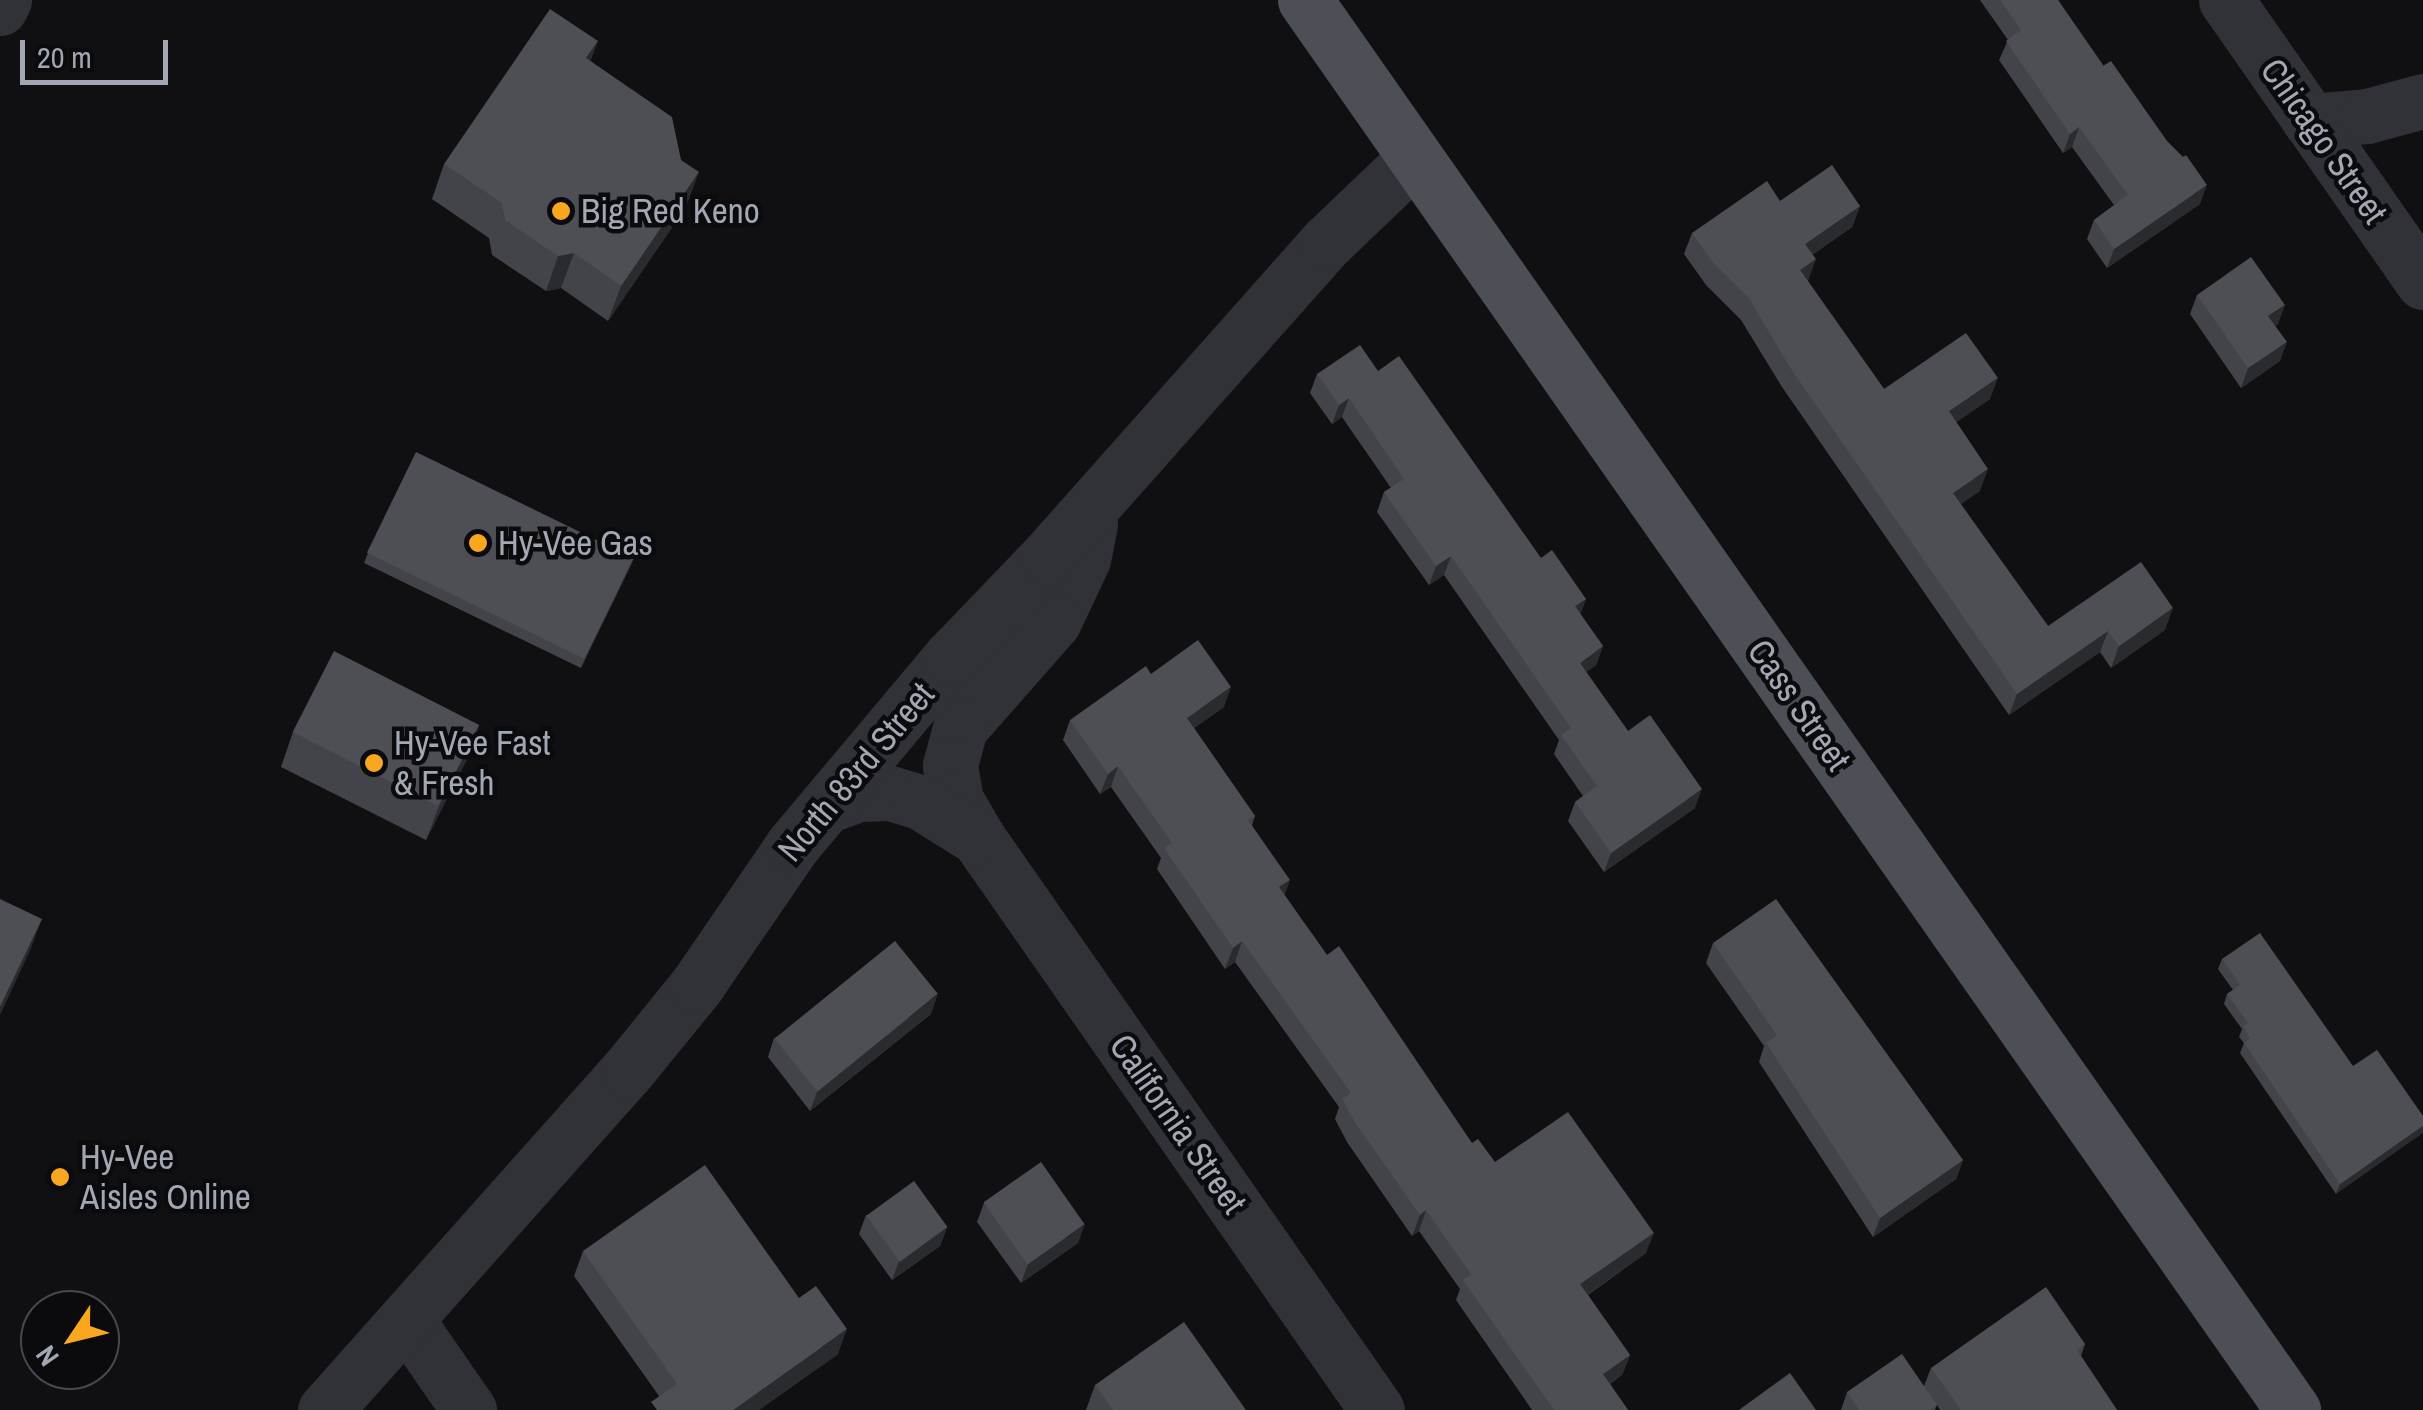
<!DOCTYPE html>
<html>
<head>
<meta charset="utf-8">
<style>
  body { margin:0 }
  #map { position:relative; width:2423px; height:1410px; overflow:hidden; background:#101012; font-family:"Archivo Narrow",sans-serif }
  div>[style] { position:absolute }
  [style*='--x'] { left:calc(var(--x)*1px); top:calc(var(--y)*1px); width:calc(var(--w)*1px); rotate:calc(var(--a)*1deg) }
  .minor>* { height:55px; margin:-27.5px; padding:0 27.5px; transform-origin:27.5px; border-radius:27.5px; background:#313237 }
  .major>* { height:55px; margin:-27.5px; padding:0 27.5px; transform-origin:27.5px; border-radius:27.5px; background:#4d4f56 }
  .wall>* { inset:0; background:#43444a }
  .shaded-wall>* { inset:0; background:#2a2b2f }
  .building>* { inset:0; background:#4d4f55; transform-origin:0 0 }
  .dots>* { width:28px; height:28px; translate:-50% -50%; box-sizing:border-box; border:5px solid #0b0b0d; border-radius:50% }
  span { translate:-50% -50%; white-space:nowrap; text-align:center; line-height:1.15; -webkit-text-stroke:9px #0b0b0d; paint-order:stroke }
  .street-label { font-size:35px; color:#a1a7b3 }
  .poi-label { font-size:35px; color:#a1a7b3 }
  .left { translate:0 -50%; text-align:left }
  .north { position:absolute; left:20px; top:1290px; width:100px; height:100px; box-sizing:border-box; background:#0b0b0d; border:2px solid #47494f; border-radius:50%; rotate:235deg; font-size:28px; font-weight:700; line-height:40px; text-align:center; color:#a1a7b3 }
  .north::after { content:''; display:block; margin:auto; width:35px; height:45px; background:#faa720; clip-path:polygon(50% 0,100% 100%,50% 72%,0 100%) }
  .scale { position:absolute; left:20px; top:40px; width:148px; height:45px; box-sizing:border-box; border:5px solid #a1a7b3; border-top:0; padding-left:12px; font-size:30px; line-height:35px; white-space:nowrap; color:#a1a7b3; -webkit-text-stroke:8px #0b0b0d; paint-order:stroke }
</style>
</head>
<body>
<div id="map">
  <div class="minor">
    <div style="--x:2226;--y:0;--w:344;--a:55.1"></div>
    <div style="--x:0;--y:8;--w:9;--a:-63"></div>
    <div style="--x:2310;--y:121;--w:57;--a:-5"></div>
    <div style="--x:2367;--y:116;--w:58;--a:-15"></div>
    <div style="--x:1090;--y:524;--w:36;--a:101"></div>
    <div style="--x:1083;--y:559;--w:68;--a:115.1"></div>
    <div style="--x:1054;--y:621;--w:142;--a:131.3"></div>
    <div style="--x:960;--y:728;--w:39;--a:105"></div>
    <div style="--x:950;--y:766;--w:35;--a:80"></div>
    <div style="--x:956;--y:800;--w:44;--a:59.9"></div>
    <div style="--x:978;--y:838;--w:697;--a:55.1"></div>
    <div style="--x:826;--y:806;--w:35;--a:-20"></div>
    <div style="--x:859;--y:794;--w:31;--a:-2"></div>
    <div style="--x:890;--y:793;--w:31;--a:17"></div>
    <div style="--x:920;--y:802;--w:68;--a:31.8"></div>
    <div style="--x:406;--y:1319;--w:111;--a:55.3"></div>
    <div style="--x:325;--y:1410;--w:455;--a:-48.3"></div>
    <div style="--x:628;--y:1070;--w:109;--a:-50.9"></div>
    <div style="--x:697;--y:985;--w:168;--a:-55.6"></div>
    <div style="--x:792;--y:846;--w:246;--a:-50"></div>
    <div style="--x:950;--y:658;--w:140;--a:-46.2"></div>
    <div style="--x:1047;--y:557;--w:423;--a:-48.4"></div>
    <div style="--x:1328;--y:241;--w:120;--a:-43.7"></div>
  </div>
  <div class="major">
    <div style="--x:1305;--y:0;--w:1722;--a:54.98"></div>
  </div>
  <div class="wall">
    <div style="clip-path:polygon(1980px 0,2058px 0,2200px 204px,2107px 268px,2087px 239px,2094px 220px,2114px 205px,2072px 147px,2063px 153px,1999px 60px,2008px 40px)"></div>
    <div style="clip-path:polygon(591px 61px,686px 207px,608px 321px,561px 288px,546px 291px,492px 255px,489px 238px,432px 199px,444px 164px)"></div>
    <div style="clip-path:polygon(1860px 206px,1852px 227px,1812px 255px,1808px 281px,1884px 389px,1990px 399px,1956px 422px,1980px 491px,1960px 504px,2048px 626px,2165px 630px,2111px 668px,2100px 652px,2009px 715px,1782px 387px,1741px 320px,1706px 285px,1684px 254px,1692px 233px)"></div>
    <div style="clip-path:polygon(2197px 295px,2278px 324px,2275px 326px,2280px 361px,2241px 388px,2190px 314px)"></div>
    <div style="clip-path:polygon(1378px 371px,1541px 558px,1586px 599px,1580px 614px,1603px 646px,1596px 665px,1586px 672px,1628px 731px,1695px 808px,1604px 872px,1568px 821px,1575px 802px,1583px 796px,1554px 754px,1559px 740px,1444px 575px,1429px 585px,1377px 512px,1384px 492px,1391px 488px,1342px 417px,1332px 424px,1310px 393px,1317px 374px)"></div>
    <div style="clip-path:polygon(368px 553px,634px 558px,581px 668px,364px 563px)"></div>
    <div style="clip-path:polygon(1224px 707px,1194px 728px,1255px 816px,1252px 825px,1284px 895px,1327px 955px,1472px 1143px,1495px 1162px,1646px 1253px,1588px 1295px,1630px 1355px,1622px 1375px,1610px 1384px,1628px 1410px,1532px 1410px,1456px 1300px,1460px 1289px,1419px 1231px,1412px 1236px,1347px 1142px,1335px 1119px,1339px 1107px,1235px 962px,1225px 969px,1157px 869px,1161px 858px,1111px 787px,1100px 794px,1063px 740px,1070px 720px)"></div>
    <div style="clip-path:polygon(293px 732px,467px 759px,426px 840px,281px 767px)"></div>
    <div style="clip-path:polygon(1713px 943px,1963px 1160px,1956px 1179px,1873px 1237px,1759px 1062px,1764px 1046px,1706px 963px)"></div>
    <div style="clip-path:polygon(2222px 959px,2353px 1066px,2423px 1116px,2336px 1194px,2240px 1053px,2244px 1043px,2239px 1037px,2242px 1029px,2224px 1004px,2227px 994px,2233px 990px,2218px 969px)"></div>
    <div style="clip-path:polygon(931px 1014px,810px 1111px,768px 1057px,774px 1038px)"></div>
    <div style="clip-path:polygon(984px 1203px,1078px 1243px,1021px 1283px,977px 1222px)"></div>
    <div style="clip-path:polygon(866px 1215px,947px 1227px,940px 1246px,892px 1280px,859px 1234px)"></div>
    <div style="clip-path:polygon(583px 1251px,838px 1354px,759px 1410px,657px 1410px,659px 1396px,574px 1276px)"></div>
    <div style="clip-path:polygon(2085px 1344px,2081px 1356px,2117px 1410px,1940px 1410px,1937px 1405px,1935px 1410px,1841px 1410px,1847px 1392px,1924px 1386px,1931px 1368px)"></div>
    <div style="clip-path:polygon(1095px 1385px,1246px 1410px,1086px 1410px)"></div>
  </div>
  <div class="shaded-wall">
    <div style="clip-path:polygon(598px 41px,585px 76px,586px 58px)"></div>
    <div style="clip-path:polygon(2079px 127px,2072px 147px,2063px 153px,2070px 134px)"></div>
    <div style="clip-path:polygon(699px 172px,686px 207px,608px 321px,621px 286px)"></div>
    <div style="clip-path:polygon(2207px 185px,2200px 204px,2107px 268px,2114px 249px)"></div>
    <div style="clip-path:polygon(1860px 206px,1852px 227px,1797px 265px,1805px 244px)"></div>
    <div style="clip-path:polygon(574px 253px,561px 288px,546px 291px,558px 256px)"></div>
    <div style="clip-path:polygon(1816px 259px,1808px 281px,1800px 270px)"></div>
    <div style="clip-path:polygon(2285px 305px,2278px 324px,2261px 335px,2268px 316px)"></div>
    <div style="clip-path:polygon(2287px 342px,2280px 361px,2241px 388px,2248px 368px)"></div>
    <div style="clip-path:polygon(1998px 378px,1990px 399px,1941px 433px,1949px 411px)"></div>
    <div style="clip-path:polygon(1349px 398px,1342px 417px,1332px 424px,1339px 405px)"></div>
    <div style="clip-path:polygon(1988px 469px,1980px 491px,1945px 515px,1953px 493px)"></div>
    <div style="clip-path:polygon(1451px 556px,1444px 575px,1429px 585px,1436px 566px)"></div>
    <div style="clip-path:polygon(634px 558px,630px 568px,581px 668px,585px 658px)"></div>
    <div style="clip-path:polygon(1586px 599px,1579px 618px,1575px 606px)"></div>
    <div style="clip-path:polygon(2173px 608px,2165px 630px,2111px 668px,2119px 646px)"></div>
    <div style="clip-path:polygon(2108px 631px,2100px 652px,2009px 715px,2017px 694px)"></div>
    <div style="clip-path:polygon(1603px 646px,1596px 665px,1573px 682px,1580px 663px)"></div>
    <div style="clip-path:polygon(1231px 687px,1224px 707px,1179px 738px,1187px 718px)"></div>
    <div style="clip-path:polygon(480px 724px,467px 759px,426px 840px,439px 806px)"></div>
    <div style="clip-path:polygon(1118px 766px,1111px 787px,1100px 794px,1108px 774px)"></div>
    <div style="clip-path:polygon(1702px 789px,1695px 808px,1604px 872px,1611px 853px)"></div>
    <div style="clip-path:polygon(1290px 880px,1283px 900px,1279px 887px)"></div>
    <div style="clip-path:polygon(42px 919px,29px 953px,0 1015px,0 1007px)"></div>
    <div style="clip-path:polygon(1242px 941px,1235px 962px,1225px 969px,1233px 948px)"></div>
    <div style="clip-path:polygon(938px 994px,931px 1014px,810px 1111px,817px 1092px)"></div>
    <div style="clip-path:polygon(2423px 1126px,2423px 1133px,2336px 1194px,2340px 1184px)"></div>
    <div style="clip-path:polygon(1963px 1160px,1956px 1179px,1873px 1237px,1880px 1218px)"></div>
    <div style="clip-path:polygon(1426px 1210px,1419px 1231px,1412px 1236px,1420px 1215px)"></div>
    <div style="clip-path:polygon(1085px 1224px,1078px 1243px,1021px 1283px,1028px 1264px)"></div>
    <div style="clip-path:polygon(947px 1227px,940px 1246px,892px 1280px,899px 1261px)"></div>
    <div style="clip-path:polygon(1654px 1233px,1646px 1253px,1573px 1305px,1580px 1284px)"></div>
    <div style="clip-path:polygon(847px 1329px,838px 1354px,759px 1410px,733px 1410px)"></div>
    <div style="clip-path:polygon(1630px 1355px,1622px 1375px,1595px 1394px,1603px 1374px)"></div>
  </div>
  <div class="building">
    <div style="clip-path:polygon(2000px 0,2058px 0,2103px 66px,2111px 61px,2167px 141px,2183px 157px,2186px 155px,2207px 185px,2114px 249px,2094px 220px,2128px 195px,2079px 127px,2070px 134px,2006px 41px,2021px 30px)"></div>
    <div style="clip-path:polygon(550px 9px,598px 41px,586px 58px,672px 117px,681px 160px,699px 172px,621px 286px,574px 253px,558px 256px,505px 220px,502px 203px,444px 164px)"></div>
    <div style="clip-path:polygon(1832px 165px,1860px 206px,1805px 244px,1816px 259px,1800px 270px,1884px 389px,1966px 333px,1998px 378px,1949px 411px,1988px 469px,1953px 493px,2048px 626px,2141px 562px,2173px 608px,2119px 646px,2108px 631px,2017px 694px,1789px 366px,1749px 298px,1713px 263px,1692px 233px,1767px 181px,1780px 201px)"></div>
    <div style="clip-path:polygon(2251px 257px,2285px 305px,2268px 316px,2287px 342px,2248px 368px,2197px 295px)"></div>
    <div style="clip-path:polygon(1360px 345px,1378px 371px,1399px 356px,1541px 558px,1552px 550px,1586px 599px,1575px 606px,1603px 646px,1580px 663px,1628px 731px,1650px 715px,1702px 789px,1611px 853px,1575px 802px,1597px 786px,1561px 735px,1571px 728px,1451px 556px,1436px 566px,1384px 492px,1404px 479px,1349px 398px,1339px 405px,1317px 374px)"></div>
    <div style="left:416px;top:452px;width:242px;height:112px;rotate:26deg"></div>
    <div style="clip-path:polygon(1198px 640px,1231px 687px,1187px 718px,1255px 816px,1248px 820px,1290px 880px,1279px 887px,1327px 955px,1339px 946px,1472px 1143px,1478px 1139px,1495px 1162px,1568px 1112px,1654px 1233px,1580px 1284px,1630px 1355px,1603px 1374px,1628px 1410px,1554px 1410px,1463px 1280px,1471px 1274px,1426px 1210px,1420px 1215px,1354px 1121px,1342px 1099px,1351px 1093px,1242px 941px,1233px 948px,1164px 848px,1172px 843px,1118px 766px,1108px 774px,1070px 720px,1146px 666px,1151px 674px)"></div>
    <div style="left:334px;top:651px;width:163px;height:91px;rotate:27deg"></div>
    <div style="clip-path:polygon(0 899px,42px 919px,0 1007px)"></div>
    <div style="clip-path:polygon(1776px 899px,1963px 1160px,1880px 1218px,1766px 1043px,1777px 1035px,1713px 943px)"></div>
    <div style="clip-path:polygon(2260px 933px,2353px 1066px,2377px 1050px,2423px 1116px,2423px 1126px,2340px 1184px,2244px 1043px,2250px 1038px,2243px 1027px,2248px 1023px,2227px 994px,2240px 985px,2222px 959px)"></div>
    <div style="left:895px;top:941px;width:68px;height:155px;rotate:51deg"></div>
    <div style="left:1041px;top:1162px;width:76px;height:70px;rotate:55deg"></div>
    <div style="clip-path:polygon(705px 1165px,799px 1298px,816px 1286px,847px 1329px,733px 1410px,657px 1410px,651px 1402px,677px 1384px,583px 1251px)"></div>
    <div style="left:914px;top:1181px;width:57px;height:59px;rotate:54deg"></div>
    <div style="clip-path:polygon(2046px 1287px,2085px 1344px,2077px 1350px,2117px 1410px,1961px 1410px,1931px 1368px)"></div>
    <div style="clip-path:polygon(1184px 1322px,1246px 1410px,1113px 1410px,1095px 1385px)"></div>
    <div style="clip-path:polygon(1902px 1354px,1937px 1405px,1930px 1410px,1859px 1410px,1847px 1392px)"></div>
    <div style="clip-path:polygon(1790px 1373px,1816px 1410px,1739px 1410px)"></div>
  </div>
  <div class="dots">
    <div style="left:561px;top:211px;background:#faa720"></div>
    <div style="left:478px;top:543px;background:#faa720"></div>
    <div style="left:374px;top:763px;background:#faa720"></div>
    <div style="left:60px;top:1177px;background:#faa720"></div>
  </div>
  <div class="street-label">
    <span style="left:2324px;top:141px;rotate:55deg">Chicago Street</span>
    <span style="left:1799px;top:705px;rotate:55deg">Cass Street</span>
    <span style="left:856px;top:772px;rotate:-50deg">North 83rd Street</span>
    <span style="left:1178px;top:1124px;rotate:55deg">California Street</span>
  </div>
  <div class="poi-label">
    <span class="left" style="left:581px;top:211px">Big Red Keno</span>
    <span class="left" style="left:498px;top:543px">Hy-Vee Gas</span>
    <span class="left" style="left:394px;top:763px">Hy-Vee Fast<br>&amp; Fresh</span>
    <span class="left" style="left:80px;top:1177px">Hy-Vee<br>Aisles Online</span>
  </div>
  <div class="north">N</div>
  <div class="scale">20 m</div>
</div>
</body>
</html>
